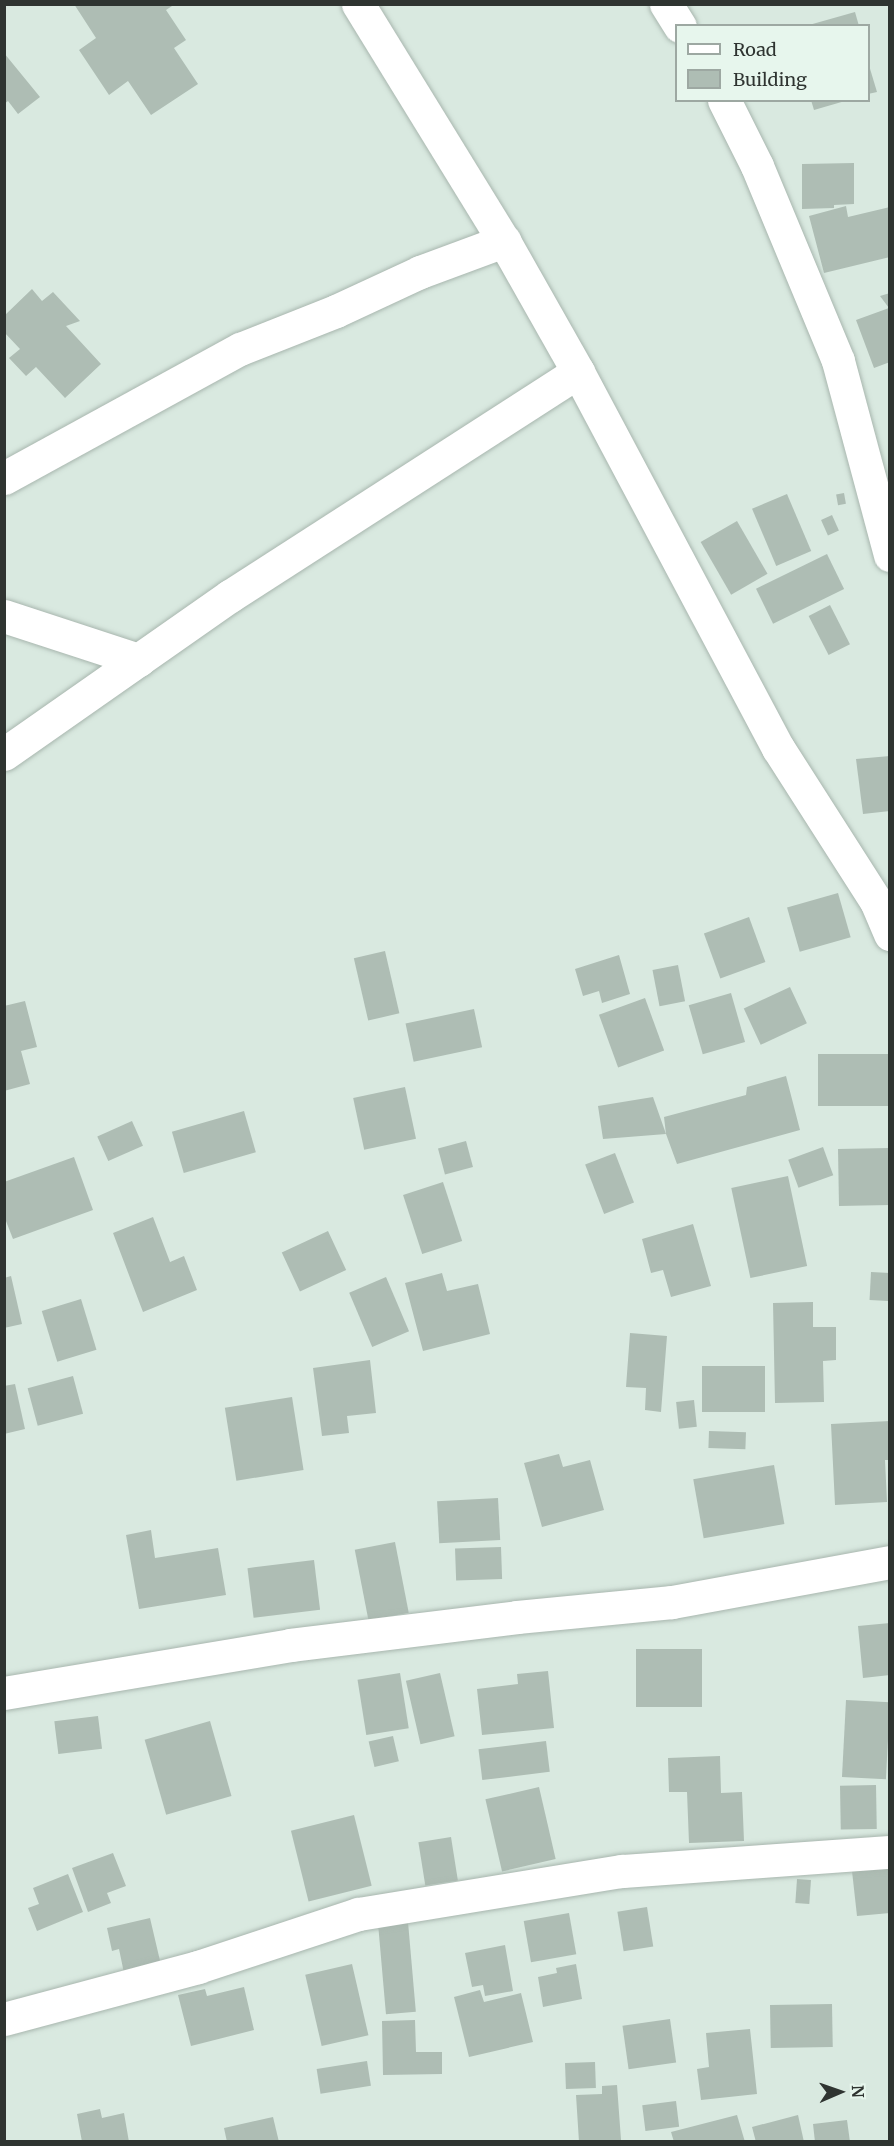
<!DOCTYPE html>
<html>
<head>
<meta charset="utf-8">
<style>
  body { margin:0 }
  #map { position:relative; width:894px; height:2146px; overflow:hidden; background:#d9e9e0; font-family:Merriweather,serif }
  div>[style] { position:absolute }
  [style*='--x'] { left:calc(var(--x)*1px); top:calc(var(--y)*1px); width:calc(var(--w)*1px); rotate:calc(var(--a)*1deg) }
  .building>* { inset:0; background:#aebdb4; transform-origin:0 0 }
  .roads { filter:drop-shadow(0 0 2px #a8b6ae) drop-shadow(0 0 2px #a8b6ae) }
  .minor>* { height:33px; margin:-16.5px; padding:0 16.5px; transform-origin:16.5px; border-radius:16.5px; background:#fff }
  span { translate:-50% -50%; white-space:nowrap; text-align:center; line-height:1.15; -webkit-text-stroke:4.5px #e7f6ed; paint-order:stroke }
  .frame { position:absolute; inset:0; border:6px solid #2f3431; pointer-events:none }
  .legend { position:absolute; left:675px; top:24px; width:195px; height:78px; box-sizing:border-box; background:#e7f6ed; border:2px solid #9da8a2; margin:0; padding:8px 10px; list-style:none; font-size:18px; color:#2f3431 }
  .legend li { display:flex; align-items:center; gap:12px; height:30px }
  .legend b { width:30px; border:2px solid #9da8a2 }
  .north { position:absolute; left:810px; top:2062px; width:60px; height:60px; -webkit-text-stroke:4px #e7f6ed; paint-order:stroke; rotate:88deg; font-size:16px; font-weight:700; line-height:24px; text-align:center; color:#2f3431 }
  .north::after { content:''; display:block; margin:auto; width:21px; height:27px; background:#2f3431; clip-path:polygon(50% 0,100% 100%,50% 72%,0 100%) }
</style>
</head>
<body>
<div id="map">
  <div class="building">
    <div style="clip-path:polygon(74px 4px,175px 4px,166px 10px,186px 40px,174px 48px,198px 84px,151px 115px,128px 81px,109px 95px,79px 50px,96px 38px)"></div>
    <div style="clip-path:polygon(855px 12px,859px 26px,809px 26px,809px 25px)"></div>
    <div style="clip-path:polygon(4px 53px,40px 97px,18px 114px,8px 101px,4px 104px)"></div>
    <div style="clip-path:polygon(868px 62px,877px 92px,868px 94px)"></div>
    <div style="clip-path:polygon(811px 100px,845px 100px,845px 101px,814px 110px)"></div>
    <div style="clip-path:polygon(854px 163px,854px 204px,834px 205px,834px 208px,802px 209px,802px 164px)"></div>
    <div style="clip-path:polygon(846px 206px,848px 217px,890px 207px,890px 257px,824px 273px,809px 216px)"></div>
    <div style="clip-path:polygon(32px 289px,42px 301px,53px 292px,80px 321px,66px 326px,101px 364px,65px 398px,36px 367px,26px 376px,9px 358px,20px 349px,4px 332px,4px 316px)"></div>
    <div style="clip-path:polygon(890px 293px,890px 362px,874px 368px,856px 320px,889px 308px,880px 296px)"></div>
    <div style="left:844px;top:493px;width:11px;height:8px;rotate:80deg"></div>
    <div style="left:787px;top:494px;width:62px;height:38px;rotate:67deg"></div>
    <div style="left:832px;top:515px;width:17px;height:12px;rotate:66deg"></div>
    <div style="left:737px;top:521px;width:61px;height:42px;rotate:60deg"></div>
    <div style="left:827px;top:554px;width:39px;height:79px;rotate:64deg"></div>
    <div style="left:830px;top:605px;width:44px;height:24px;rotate:63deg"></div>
    <div style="clip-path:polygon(890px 756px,890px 811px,863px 814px,856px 759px)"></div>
    <div style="left:838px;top:893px;width:46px;height:53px;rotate:74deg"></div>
    <div style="left:749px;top:917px;width:48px;height:48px;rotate:70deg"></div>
    <div style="left:385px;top:951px;width:64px;height:32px;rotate:77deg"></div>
    <div style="clip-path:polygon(619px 955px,630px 994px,602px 1003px,599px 991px,583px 996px,575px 969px)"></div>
    <div style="left:678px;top:965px;width:37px;height:26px;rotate:79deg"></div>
    <div style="left:790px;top:987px;width:40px;height:51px;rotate:65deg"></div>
    <div style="left:731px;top:993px;width:51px;height:44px;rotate:74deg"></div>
    <div style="left:645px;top:998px;width:56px;height:49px;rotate:70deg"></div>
    <div style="clip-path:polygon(25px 1001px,37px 1047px,21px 1051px,30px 1084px,4px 1091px,4px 1006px)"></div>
    <div style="left:474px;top:1009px;width:39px;height:70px;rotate:78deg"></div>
    <div style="left:890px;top:1054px;width:52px;height:72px;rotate:90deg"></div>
    <div style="clip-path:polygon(786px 1076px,800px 1130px,677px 1164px,666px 1134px,664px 1117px,746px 1095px,747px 1087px)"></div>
    <div style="left:405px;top:1087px;width:53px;height:53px;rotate:78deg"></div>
    <div style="clip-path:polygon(653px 1097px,666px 1134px,603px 1139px,598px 1106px)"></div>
    <div style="left:244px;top:1111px;width:43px;height:75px;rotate:74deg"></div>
    <div style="left:132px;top:1121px;width:27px;height:38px;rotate:66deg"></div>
    <div style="left:466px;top:1141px;width:27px;height:29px;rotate:75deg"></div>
    <div style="left:823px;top:1147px;width:30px;height:37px;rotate:70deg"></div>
    <div style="left:889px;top:1148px;width:57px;height:51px;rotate:89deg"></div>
    <div style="left:615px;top:1153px;width:53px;height:32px;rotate:69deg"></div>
    <div style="clip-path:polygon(74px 1157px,93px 1210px,13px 1239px,4px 1216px,4px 1182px)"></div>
    <div style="left:788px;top:1176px;width:92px;height:58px;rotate:78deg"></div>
    <div style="left:443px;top:1182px;width:62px;height:42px;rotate:72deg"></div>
    <div style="clip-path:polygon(153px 1217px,170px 1262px,184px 1256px,197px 1290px,143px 1312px,113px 1233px)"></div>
    <div style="clip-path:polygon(693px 1224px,711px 1286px,671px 1297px,663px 1270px,651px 1273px,642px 1239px)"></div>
    <div style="left:328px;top:1231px;width:43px;height:51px;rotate:65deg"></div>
    <div style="left:871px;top:1272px;width:19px;height:28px;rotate:3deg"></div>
    <div style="clip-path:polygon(442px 1273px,447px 1291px,478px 1284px,490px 1334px,423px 1351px,405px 1283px)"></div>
    <div style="clip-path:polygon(11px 1276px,22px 1324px,4px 1328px,4px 1278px)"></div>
    <div style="left:386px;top:1277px;width:59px;height:40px;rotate:67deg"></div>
    <div style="left:81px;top:1299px;width:53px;height:41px;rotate:73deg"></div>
    <div style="clip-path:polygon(813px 1302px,813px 1327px,836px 1327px,836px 1360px,823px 1361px,824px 1402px,775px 1403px,773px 1303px)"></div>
    <div style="clip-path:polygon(630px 1333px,667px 1336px,661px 1412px,645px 1410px,646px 1388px,626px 1387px)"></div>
    <div style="clip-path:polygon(370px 1360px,376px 1413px,347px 1416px,349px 1433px,322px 1436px,313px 1368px)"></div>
    <div style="left:702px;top:1366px;width:63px;height:46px"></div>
    <div style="left:73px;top:1376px;width:39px;height:47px;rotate:75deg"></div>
    <div style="clip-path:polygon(15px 1384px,25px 1429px,4px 1434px,4px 1386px)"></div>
    <div style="left:292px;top:1397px;width:74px;height:68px;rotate:81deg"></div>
    <div style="left:694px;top:1400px;width:27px;height:18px;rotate:84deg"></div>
    <div style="clip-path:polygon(890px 1421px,890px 1460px,885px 1460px,887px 1502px,835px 1505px,831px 1424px)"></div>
    <div style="left:709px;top:1431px;width:37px;height:17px;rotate:2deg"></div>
    <div style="clip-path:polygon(559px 1454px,563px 1467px,590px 1460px,604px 1510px,542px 1527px,524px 1463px)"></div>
    <div style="left:774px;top:1465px;width:60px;height:82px;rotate:80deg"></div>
    <div style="left:498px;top:1498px;width:42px;height:61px;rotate:87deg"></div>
    <div style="clip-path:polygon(151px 1530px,155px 1558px,218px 1548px,226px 1595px,139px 1609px,126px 1535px)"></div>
    <div style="left:395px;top:1542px;width:72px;height:41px;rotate:79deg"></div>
    <div style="left:501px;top:1547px;width:32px;height:46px;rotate:88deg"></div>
    <div style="left:314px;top:1560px;width:50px;height:67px;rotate:83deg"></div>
    <div style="clip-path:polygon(890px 1623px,890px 1675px,863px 1678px,858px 1626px)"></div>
    <div style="left:702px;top:1649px;width:58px;height:66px;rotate:90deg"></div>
    <div style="clip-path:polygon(548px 1671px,554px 1728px,482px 1735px,477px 1689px,518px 1684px,517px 1674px)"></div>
    <div style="left:400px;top:1673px;width:56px;height:43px;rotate:81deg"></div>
    <div style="left:440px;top:1673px;width:65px;height:35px;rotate:77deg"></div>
    <div style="left:846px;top:1700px;width:44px;height:77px;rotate:3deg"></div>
    <div style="left:98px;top:1716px;width:33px;height:44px;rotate:83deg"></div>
    <div style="left:210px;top:1721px;width:78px;height:68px;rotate:74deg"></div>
    <div style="left:393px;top:1736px;width:26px;height:25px;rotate:77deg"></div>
    <div style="left:546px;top:1741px;width:31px;height:68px;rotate:83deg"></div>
    <div style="clip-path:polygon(720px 1756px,721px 1793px,742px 1792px,744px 1841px,689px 1843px,687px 1792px,669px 1792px,668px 1758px)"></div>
    <div style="left:876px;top:1785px;width:44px;height:36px;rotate:89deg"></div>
    <div style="left:539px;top:1787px;width:74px;height:55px;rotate:77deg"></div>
    <div style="left:354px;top:1815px;width:73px;height:65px;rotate:76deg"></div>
    <div style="left:451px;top:1837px;width:44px;height:33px;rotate:81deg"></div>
    <div style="clip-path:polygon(113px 1853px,126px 1886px,107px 1893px,111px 1903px,88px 1912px,72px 1868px)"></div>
    <div style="clip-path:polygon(890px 1867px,890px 1913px,857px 1916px,852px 1871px)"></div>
    <div style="clip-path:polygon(68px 1874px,83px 1912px,37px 1931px,28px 1908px,39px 1904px,33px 1888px)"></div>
    <div style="left:797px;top:1879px;width:14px;height:24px;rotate:4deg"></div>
    <div style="left:647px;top:1907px;width:40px;height:30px;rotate:81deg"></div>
    <div style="left:569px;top:1913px;width:42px;height:46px;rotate:80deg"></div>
    <div style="clip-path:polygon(150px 1918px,161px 1965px,124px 1973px,119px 1949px,112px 1951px,107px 1928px)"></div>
    <div style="left:408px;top:1922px;width:90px;height:30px;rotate:85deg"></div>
    <div style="clip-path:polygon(505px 1945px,513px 1991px,485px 1996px,483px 1985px,472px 1987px,465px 1953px)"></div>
    <div style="left:352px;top:1964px;width:73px;height:48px;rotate:77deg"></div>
    <div style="clip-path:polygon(576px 1964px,582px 1999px,543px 2007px,538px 1977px,557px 1973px,556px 1968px)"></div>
    <div style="clip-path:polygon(244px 1987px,254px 2030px,191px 2046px,178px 1995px,205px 1989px,207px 1996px)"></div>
    <div style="clip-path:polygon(480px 1990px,484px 2002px,521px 1993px,533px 2042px,469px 2057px,454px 1997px)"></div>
    <div style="left:832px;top:2004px;width:43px;height:62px;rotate:89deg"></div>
    <div style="left:670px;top:2019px;width:44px;height:48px;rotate:82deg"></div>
    <div style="clip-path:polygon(415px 2020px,416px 2052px,442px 2052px,442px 2074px,383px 2075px,382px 2021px)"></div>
    <div style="clip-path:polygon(750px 2029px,757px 2094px,701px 2100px,697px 2069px,709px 2067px,706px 2033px)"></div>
    <div style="left:367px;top:2061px;width:25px;height:51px;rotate:81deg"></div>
    <div style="left:595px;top:2062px;width:26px;height:30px;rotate:88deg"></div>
    <div style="clip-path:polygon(617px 2085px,621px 2140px,579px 2142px,576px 2095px,602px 2094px,602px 2086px)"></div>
    <div style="left:676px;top:2101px;width:26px;height:34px;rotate:83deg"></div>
    <div style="clip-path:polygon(100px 2109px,102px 2118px,124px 2113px,129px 2142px,82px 2142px,77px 2114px)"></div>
    <div style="clip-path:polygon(737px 2115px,745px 2142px,674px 2142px,671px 2132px)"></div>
    <div style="clip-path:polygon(798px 2115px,804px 2142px,756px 2142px,752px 2127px)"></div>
    <div style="clip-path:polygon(273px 2117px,279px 2142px,227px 2142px,224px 2128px)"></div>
    <div style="clip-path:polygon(847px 2120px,850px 2142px,815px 2142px,813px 2124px)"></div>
  </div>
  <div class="roads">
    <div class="minor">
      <div style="--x:358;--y:4;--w:278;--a:58.4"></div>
      <div style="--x:504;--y:241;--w:150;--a:60.5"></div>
      <div style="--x:578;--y:372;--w:426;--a:62"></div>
      <div style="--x:778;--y:748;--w:182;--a:57.4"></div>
      <div style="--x:876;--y:901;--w:36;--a:67"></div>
      <div style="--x:666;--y:4;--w:26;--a:58"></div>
      <div style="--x:724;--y:100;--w:74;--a:63.4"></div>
      <div style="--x:757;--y:166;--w:211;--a:67.4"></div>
      <div style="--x:838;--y:361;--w:201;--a:75"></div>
      <div style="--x:4;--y:478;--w:269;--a:-28.7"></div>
      <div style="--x:240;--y:349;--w:103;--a:-21.6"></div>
      <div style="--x:336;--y:311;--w:93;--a:-24.9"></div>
      <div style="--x:420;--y:272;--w:90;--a:-20.3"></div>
      <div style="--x:4;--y:616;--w:142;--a:18.1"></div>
      <div style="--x:4;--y:754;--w:276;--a:-35"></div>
      <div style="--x:230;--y:596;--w:414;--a:-32.8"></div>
      <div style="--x:4;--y:1693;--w:290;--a:-9.5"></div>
      <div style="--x:290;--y:1645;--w:229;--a:-7"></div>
      <div style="--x:517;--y:1617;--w:156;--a:-5.5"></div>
      <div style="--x:672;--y:1602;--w:222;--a:-10.4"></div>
      <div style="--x:4;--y:2019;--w:201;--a:-15"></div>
      <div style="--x:198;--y:1967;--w:169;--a:-18.3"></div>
      <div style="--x:358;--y:1914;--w:267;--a:-9.3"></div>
      <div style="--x:622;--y:1871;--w:269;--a:-4.1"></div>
    </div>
  </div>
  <div class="frame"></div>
  <ul class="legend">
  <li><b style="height:8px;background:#fff"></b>Road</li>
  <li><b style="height:16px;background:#aebdb4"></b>Building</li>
  </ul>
  <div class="north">N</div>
</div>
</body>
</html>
